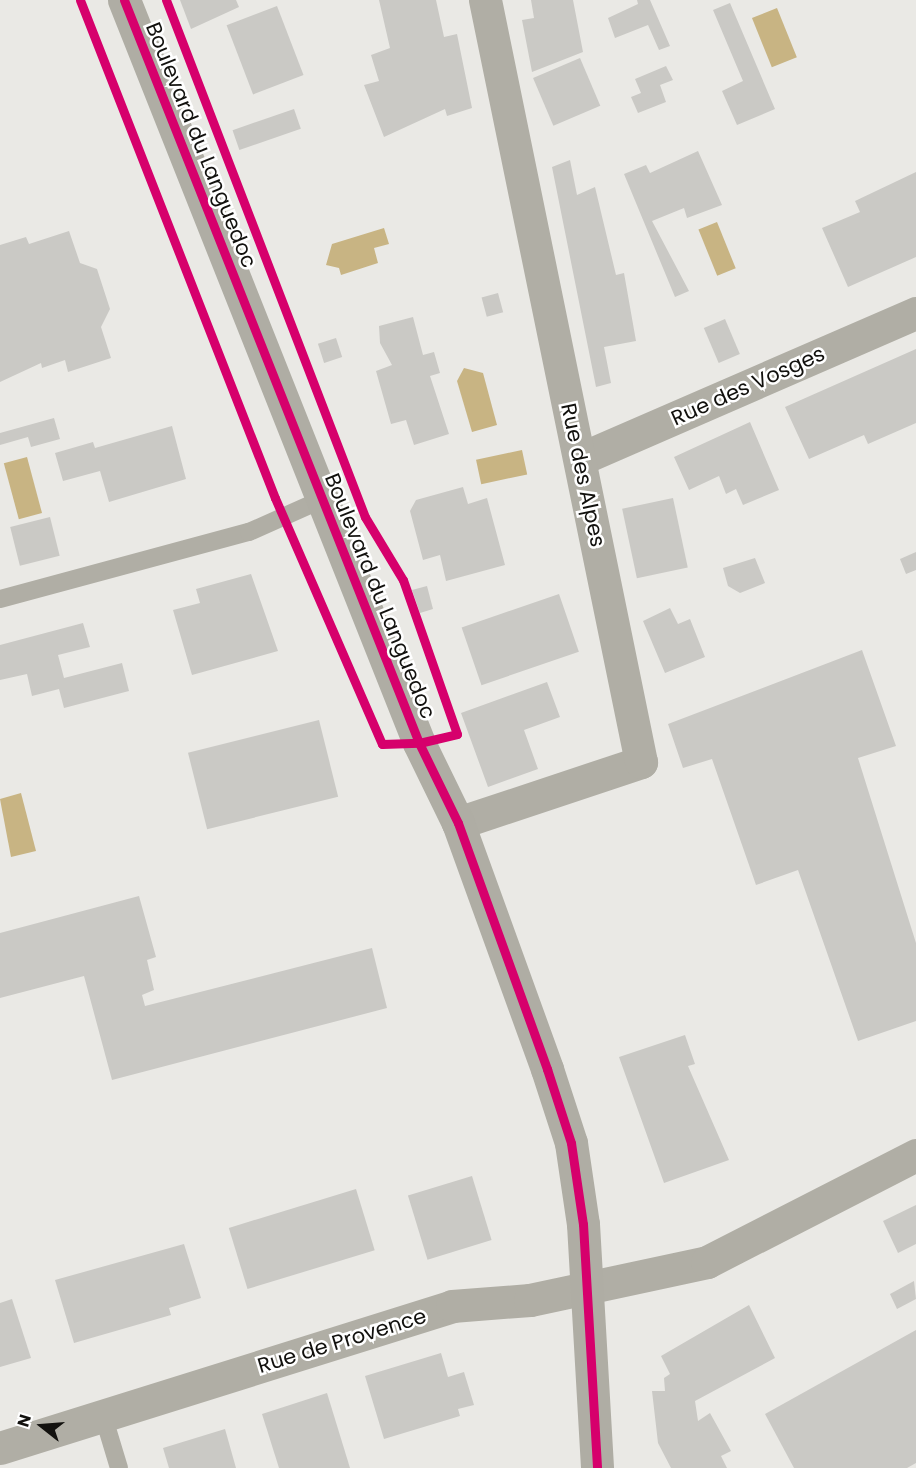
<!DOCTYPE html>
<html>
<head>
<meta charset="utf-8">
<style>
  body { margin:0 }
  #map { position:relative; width:916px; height:1468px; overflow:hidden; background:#eae9e5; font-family:Poppins,sans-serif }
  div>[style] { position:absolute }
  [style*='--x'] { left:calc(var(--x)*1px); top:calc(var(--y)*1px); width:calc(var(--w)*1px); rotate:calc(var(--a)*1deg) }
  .water>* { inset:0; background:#c8b483; transform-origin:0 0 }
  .building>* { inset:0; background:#cac9c5; transform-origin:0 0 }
  .lane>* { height:18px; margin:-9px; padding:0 9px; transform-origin:9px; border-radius:9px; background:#b0aea5 }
  .street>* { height:33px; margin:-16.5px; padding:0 16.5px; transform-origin:16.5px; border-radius:16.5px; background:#b0aea5 }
  .secondary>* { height:33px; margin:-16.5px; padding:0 16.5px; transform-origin:16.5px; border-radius:16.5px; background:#afada4 }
  .cycleway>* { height:9px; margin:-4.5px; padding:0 4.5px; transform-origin:4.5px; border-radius:4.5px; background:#d6006c }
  span { translate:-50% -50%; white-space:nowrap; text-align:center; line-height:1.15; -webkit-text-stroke:5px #fff; paint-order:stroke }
  .street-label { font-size:21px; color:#12110e }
  .north { position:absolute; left:12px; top:1396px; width:60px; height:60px; -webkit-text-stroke:4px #fff; paint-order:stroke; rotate:287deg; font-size:16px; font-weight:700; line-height:24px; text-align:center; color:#12110e }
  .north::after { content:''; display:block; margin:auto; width:21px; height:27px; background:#12110e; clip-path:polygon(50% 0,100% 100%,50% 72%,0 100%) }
</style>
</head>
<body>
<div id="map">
  <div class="water">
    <div style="left:777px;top:8px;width:53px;height:27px;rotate:68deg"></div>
    <div style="left:717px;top:222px;width:50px;height:20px;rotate:68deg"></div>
    <div style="clip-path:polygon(384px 228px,389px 244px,374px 248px,378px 263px,341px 275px,339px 268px,326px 265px,332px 244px)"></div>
    <div style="clip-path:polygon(464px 368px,483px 373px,497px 425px,472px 432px,457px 381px)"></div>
    <div style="left:522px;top:450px;width:25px;height:47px;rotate:78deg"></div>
    <div style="left:27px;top:457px;width:58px;height:24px;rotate:75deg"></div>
    <div style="clip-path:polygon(21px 793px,36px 851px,11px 857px,0 799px)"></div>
  </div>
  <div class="building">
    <div style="clip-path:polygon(180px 0,236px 0,239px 7px,191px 29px)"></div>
    <div style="clip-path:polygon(379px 0,436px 0,444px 37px,457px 34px,472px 108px,447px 116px,445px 109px,384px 137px,364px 85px,379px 81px,371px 55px,390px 48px)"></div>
    <div style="clip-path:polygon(531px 0,573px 0,583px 52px,532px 72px,522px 20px,534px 18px)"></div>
    <div style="clip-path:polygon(637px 0,650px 0,670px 46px,659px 50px,648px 25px,615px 38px,608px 18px,638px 4px)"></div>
    <div style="clip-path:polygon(730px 3px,775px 109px,737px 125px,722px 91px,743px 81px,713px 10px)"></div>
    <div style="left:277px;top:6px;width:74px;height:54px;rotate:69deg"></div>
    <div style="left:580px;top:58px;width:52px;height:51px;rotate:67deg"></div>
    <div style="clip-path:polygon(666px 66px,673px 80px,660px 85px,666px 102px,638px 113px,631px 97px,641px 93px,635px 79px)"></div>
    <div style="left:294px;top:109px;width:21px;height:65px;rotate:71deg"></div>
    <div style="clip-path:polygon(698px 151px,722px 205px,687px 218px,684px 208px,652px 221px,689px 291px,675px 297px,624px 174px,646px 165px,650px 173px)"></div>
    <div style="clip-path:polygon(570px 160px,577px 195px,595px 187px,616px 275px,624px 273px,636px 341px,604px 347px,611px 383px,596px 387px,552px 167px)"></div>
    <div style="clip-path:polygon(916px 172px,916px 257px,848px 287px,822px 228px,860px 212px,855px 201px)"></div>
    <div style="clip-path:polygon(69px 231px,80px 263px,97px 269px,110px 309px,101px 327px,111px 358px,68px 372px,65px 360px,42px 368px,41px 363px,0 382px,0 245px,26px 237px,29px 244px)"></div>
    <div style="left:498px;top:293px;width:20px;height:17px;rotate:75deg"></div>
    <div style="clip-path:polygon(413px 317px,423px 355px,434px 352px,440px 373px,430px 376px,449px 434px,414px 445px,406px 420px,391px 424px,376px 371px,392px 365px,380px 343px,379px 326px)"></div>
    <div style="left:725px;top:319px;width:38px;height:23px;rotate:67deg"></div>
    <div style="left:336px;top:338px;width:20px;height:19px;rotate:72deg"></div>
    <div style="clip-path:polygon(916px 349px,916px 423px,868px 444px,864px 435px,809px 459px,785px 407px)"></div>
    <div style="clip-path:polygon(54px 418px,60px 439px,31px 447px,28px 437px,0 445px,0 433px)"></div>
    <div style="clip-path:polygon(750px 422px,779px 490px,743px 505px,736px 489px,726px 494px,719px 476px,689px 490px,674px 457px)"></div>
    <div style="clip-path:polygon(172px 426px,186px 479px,109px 502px,100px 471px,63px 481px,55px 453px,93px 442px,95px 448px)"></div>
    <div style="clip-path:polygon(463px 487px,468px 504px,487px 498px,505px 565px,446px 581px,440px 555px,423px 560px,410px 511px,416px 500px)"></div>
    <div style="left:673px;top:498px;width:71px;height:52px;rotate:78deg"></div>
    <div style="left:50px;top:517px;width:40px;height:41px;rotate:76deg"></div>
    <div style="clip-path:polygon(916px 552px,916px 570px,906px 574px,900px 559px)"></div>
    <div style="clip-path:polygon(755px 558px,765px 583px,740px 593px,728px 586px,723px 568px)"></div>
    <div style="clip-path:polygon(251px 574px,278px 651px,192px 675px,173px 610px,200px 603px,196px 589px)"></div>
    <div style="clip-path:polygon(427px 586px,433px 609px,420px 613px,412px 590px)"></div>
    <div style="left:559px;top:594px;width:61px;height:103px;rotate:71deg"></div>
    <div style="clip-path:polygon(670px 608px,678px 624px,690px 619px,705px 657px,665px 673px,643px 621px)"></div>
    <div style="clip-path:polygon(83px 623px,90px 647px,58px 655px,64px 678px,122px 663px,129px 691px,64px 708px,59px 689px,32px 696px,27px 674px,0 680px,0 645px)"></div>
    <div style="clip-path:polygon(862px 650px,896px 746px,858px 758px,916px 943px,916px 1021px,858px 1041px,798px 870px,756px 885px,712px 759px,683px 768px,668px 724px)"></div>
    <div style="clip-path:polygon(547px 682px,560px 717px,524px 730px,538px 769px,488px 787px,461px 713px)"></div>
    <div style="left:319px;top:720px;width:79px;height:135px;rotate:76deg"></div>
    <div style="clip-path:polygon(139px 896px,156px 957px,147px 960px,154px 990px,142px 995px,145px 1006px,372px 948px,387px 1008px,112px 1080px,84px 976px,0 998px,0 933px)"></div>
    <div style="clip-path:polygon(685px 1035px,695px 1064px,688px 1066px,729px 1160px,664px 1183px,619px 1057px)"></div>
    <div style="left:472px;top:1176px;width:67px;height:67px;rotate:73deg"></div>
    <div style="left:356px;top:1189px;width:64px;height:133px;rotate:73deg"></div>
    <div style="clip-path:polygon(916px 1205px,916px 1244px,898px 1253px,883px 1221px)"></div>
    <div style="clip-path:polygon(184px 1244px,201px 1298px,169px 1308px,171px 1315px,74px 1343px,55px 1280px)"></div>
    <div style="clip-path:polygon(914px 1281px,916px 1299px,897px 1309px,890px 1294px)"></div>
    <div style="clip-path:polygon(12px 1299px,31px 1358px,0 1367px,0 1303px)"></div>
    <div style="clip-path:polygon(749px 1305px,775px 1358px,695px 1401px,698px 1421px,710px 1413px,731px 1451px,721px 1456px,727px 1468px,671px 1468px,658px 1443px,652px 1391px,665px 1391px,664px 1378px,670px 1374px,661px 1356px)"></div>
    <div style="clip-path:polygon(916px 1330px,916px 1463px,907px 1468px,794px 1468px,765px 1414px)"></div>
    <div style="clip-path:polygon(441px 1353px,448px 1377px,464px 1372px,474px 1405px,458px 1409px,460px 1416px,384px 1439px,365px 1376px)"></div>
    <div style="clip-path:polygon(327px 1393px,350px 1468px,279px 1468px,262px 1414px)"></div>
    <div style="clip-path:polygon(225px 1429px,236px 1468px,169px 1468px,163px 1448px)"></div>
  </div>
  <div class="lane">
    <div style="--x:0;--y:599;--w:258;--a:-15.1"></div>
    <div style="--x:249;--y:532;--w:81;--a:-24"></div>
    <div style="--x:103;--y:1415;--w:55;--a:73.2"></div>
  </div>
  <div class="street">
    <div style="--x:580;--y:459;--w:366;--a:-23.5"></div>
    <div style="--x:458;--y:823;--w:193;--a:-18.4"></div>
    <div style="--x:641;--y:762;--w:778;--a:-101.57"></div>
    <div style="--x:0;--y:1448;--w:474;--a:-17.4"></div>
    <div style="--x:452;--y:1306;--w:78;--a:-4.4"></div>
    <div style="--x:530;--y:1300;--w:181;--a:-12.1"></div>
    <div style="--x:707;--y:1262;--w:235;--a:-27.1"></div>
  </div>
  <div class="secondary">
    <div style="--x:124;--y:0;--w:799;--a:68.34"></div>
    <div style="--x:419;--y:743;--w:89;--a:64"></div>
    <div style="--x:458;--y:823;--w:262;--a:70.1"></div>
    <div style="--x:547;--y:1069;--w:78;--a:72"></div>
    <div style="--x:571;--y:1143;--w:82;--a:81.6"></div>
    <div style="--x:583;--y:1224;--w:244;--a:86.7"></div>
  </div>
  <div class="cycleway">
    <div style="--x:80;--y:0;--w:535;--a:68.62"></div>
    <div style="--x:275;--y:498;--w:268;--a:66.5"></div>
    <div style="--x:382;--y:744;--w:37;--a:-2"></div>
    <div style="--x:419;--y:743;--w:39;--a:-13"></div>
    <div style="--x:457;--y:734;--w:163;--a:-109.3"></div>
    <div style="--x:403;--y:580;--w:74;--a:-121.1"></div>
    <div style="--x:365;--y:517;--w:554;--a:-111.05"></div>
    <div style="--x:124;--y:0;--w:799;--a:68.34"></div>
    <div style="--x:419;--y:743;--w:89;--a:64"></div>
    <div style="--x:458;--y:823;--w:262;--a:70.1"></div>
    <div style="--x:547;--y:1069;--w:78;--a:72"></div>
    <div style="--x:571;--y:1143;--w:82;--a:81.6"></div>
    <div style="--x:583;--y:1224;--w:244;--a:86.7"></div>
  </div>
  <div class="street-label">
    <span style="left:201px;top:145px;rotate:68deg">Boulevard du Languedoc</span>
    <span style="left:748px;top:386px;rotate:-24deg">Rue des Vosges</span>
    <span style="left:583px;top:475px;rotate:78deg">Rue des Alpes</span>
    <span style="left:380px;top:596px;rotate:68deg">Boulevard du Languedoc</span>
    <span style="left:342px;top:1341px;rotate:-17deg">Rue de Provence</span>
  </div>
  <div class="north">N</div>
</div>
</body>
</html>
